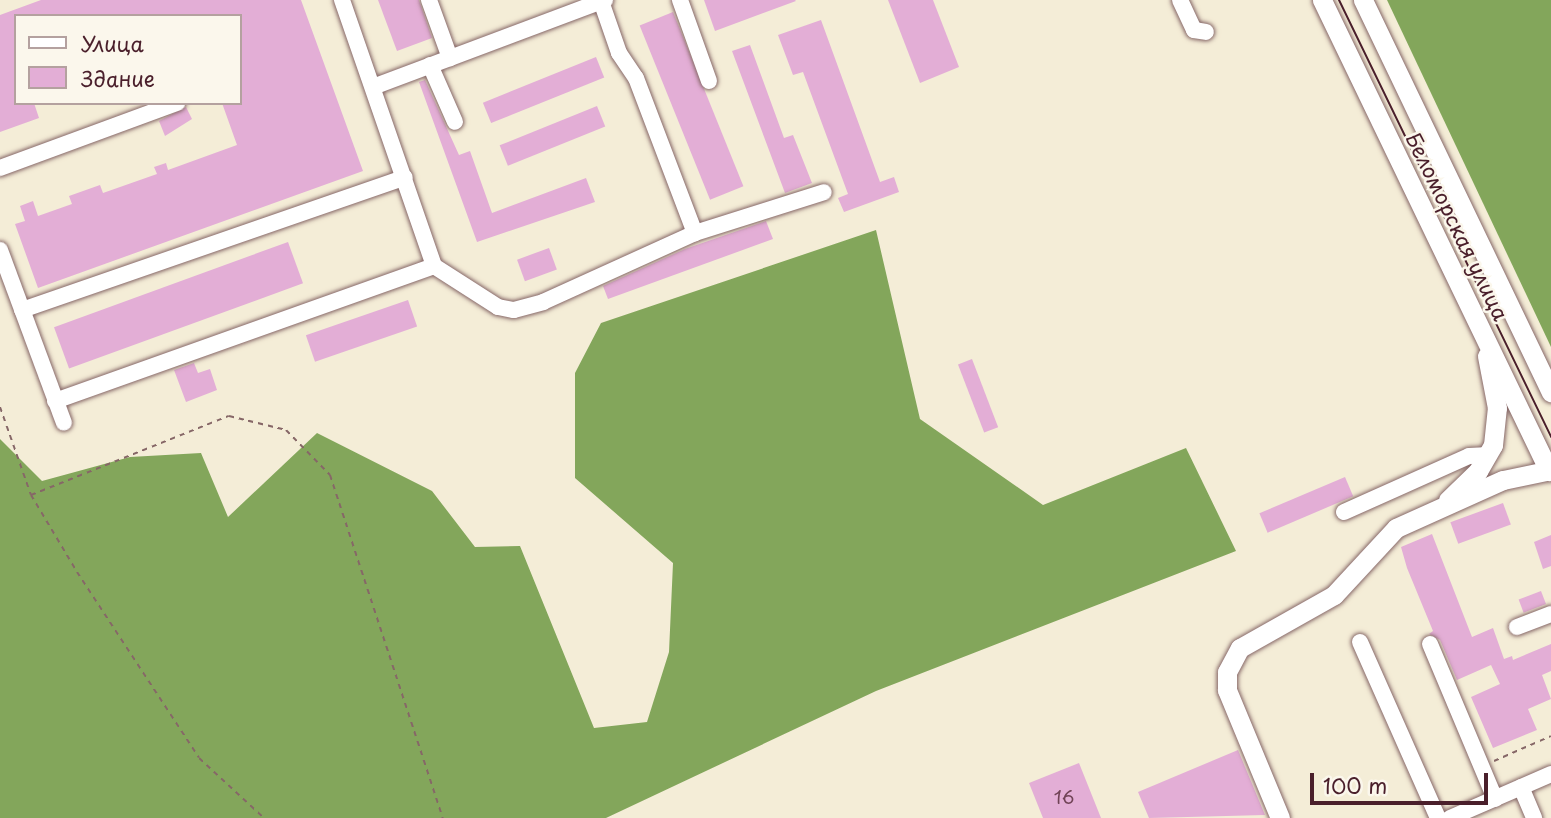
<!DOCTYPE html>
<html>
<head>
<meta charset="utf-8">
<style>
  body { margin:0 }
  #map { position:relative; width:1551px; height:818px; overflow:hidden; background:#f4edd7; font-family:"Playpen Sans",sans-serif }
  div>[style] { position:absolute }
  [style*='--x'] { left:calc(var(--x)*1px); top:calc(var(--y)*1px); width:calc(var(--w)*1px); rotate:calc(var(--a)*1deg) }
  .forest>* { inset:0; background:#83a65b }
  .building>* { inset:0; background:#e3aed6; transform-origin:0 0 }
  .path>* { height:2px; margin-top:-1px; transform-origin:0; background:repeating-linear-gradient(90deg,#866767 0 5px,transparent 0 10px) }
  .roads { filter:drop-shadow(0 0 2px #866767) drop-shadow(0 0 2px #866767) }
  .minor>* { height:16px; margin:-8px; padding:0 8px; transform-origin:8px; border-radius:8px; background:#fff }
  .major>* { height:19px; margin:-9.5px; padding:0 9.5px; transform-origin:9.5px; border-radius:9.5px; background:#fff }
  .tram>* { height:2px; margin:-1px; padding:0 1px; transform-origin:1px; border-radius:1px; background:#4a1f2b }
  span { translate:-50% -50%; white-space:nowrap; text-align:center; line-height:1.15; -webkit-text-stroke:5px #fbf7ec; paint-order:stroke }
  .number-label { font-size:18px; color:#704356 }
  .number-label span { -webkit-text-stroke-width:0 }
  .street-label { font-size:21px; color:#4a1f2b }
  .legend { position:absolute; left:14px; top:14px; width:228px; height:91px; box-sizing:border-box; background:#fbf7ec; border:2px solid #b4a19f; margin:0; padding:9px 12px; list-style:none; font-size:21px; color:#4a1f2b }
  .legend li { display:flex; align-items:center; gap:14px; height:35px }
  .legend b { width:35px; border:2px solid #b4a19f }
  .scale { position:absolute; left:1310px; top:773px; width:178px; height:32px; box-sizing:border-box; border:4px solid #4a1f2b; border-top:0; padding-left:9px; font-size:21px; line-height:24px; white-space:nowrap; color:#4a1f2b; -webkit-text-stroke:5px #fbf7ec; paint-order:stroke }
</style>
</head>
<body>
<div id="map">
  <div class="forest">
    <div style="clip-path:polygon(1387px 0,1551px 0,1551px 347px)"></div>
    <div style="clip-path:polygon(876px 230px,920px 419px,1043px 505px,1186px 448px,1236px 551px,876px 691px,606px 818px,0 818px,0 439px,42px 481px,130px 457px,201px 453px,228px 517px,317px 433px,432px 491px,475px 547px,520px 546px,594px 728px,647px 722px,669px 652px,673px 563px,575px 478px,575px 373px,601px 323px)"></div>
  </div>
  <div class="building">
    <div style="clip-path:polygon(41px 0,301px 0,363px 171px,38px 288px,15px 224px,25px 221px,20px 206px,33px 201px,38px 216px,72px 204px,69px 196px,100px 185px,103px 193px,157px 174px,154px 167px,166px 163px,168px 170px,237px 145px,222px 103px,240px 103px,240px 16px,16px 16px,16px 103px,34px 103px,39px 118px,0 132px,0 15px)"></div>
    <div style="clip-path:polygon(378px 0,419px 0,432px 38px,397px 51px)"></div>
    <div style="clip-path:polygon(704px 0,795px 0,796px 1px,715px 31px)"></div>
    <div style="clip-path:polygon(888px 0,933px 0,959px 67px,920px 83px)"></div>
    <div style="left:673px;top:12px;width:188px;height:36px;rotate:68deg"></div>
    <div style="clip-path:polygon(821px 20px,880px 182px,894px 177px,899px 192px,844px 212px,838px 198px,848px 194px,803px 72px,793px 75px,778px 35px)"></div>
    <div style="clip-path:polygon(750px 45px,784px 138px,793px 135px,812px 183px,785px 193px,732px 51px)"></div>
    <div style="left:596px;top:57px;width:22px;height:122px;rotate:68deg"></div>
    <div style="clip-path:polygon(425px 80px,459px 155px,470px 151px,492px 213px,586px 178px,595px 202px,477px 242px,419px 82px)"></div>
    <div style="left:597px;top:106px;width:22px;height:105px;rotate:68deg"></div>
    <div style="clip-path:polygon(186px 107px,192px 119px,165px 136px,159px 121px)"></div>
    <div style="clip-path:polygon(766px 221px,773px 239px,608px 299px,603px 286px,685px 249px)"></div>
    <div style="left:288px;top:242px;width:44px;height:249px;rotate:70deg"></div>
    <div style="left:549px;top:248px;width:23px;height:34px;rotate:70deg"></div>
    <div style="left:408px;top:300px;width:28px;height:108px;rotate:71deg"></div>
    <div style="left:972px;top:359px;width:73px;height:15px;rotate:69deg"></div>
    <div style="clip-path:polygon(194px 363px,198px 373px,210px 369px,217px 390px,186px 402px,174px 370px)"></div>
    <div style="left:1345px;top:477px;width:21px;height:93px;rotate:67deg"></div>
    <div style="left:1503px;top:503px;width:23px;height:56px;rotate:70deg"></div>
    <div style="clip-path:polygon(1432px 534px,1472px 637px,1493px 628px,1504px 659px,1512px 656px,1513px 660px,1551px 644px,1551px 671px,1542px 675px,1551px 699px,1528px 709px,1537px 730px,1493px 748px,1471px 697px,1500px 684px,1491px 665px,1457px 680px,1440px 640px,1429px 634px,1433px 631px,1407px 568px,1401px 547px)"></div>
    <div style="clip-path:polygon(1551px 535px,1551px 566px,1543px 569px,1534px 542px)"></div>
    <div style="left:1541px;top:591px;width:14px;height:24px;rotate:69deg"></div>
    <div style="clip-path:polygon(1238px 750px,1265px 815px,1149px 818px,1138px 792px)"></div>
    <div style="clip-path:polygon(1079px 763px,1101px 818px,1043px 818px,1029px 783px)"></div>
  </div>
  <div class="path">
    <div style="--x:0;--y:407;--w:93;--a:70.6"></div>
    <div style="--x:31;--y:495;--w:90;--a:59.1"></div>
    <div style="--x:77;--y:572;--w:222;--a:56.7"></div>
    <div style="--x:199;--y:758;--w:88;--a:42.7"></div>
    <div style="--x:31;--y:495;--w:213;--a:-21.8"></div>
    <div style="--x:229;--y:416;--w:59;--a:13.8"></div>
    <div style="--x:286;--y:430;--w:63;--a:45.6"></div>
    <div style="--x:330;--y:475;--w:361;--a:71.8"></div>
    <div style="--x:1494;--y:761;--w:62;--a:-23.7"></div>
  </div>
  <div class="roads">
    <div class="minor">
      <div style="--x:342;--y:0;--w:281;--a:70.9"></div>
      <div style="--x:429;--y:0;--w:62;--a:70.1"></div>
      <div style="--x:680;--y:0;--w:86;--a:70.3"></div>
      <div style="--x:1180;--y:0;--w:33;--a:65"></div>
      <div style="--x:1194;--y:30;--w:12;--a:9"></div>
      <div style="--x:601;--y:1;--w:55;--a:70.9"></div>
      <div style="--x:619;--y:53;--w:30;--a:56"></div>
      <div style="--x:636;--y:78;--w:166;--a:69.2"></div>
      <div style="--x:430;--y:65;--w:62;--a:66.3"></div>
      <div style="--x:373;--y:87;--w:248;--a:-20.6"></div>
      <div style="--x:0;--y:168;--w:189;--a:-20.2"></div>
      <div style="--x:0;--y:250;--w:184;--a:69.7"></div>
      <div style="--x:22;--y:310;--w:405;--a:-19.1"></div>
      <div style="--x:55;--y:401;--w:402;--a:-19.6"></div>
      <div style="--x:434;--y:266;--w:76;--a:32.6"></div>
      <div style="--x:498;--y:307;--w:16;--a:11"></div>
      <div style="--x:514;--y:310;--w:30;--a:-15"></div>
      <div style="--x:543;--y:302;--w:167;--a:-24.4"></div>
      <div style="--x:695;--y:233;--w:135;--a:-17.6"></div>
      <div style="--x:1344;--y:512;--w:137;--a:-24.1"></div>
      <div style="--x:1469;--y:456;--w:20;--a:-3"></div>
      <div style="--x:1517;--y:627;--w:36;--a:-21"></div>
      <div style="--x:1360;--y:642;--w:193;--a:66.1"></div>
      <div style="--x:1430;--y:644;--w:168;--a:67.2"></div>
      <div style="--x:1521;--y:787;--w:34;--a:67"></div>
      <div style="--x:1450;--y:818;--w:110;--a:-23.5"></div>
    </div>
    <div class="major">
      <div style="--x:1322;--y:0;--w:523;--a:64.27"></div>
      <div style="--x:1363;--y:0;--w:435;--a:64.4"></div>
      <div style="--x:1448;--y:500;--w:42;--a:-44"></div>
      <div style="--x:1478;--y:471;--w:30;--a:-60"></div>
      <div style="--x:1493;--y:445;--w:37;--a:-84"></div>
      <div style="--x:1497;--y:408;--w:53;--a:-100.9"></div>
      <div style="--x:1280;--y:818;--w:139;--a:-112.5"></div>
      <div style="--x:1227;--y:690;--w:18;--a:-90"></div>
      <div style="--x:1227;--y:672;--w:27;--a:-62"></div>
      <div style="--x:1240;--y:648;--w:108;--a:-29.4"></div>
      <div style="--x:1334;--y:595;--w:91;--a:-47.2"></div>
      <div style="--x:1396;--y:528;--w:117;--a:-24.2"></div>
      <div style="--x:1503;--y:480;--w:49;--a:-11.8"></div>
    </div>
  </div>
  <div class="tram">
    <div style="--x:1339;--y:0;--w:486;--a:64.1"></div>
  </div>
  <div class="number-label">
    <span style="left:1064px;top:797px">16</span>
  </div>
  <div class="street-label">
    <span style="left:1458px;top:226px;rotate:64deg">Беломорская улица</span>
  </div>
  <ul class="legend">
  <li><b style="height:9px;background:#fff"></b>Улица</li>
  <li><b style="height:19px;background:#e3aed6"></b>Здание</li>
  </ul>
  <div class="scale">100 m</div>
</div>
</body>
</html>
